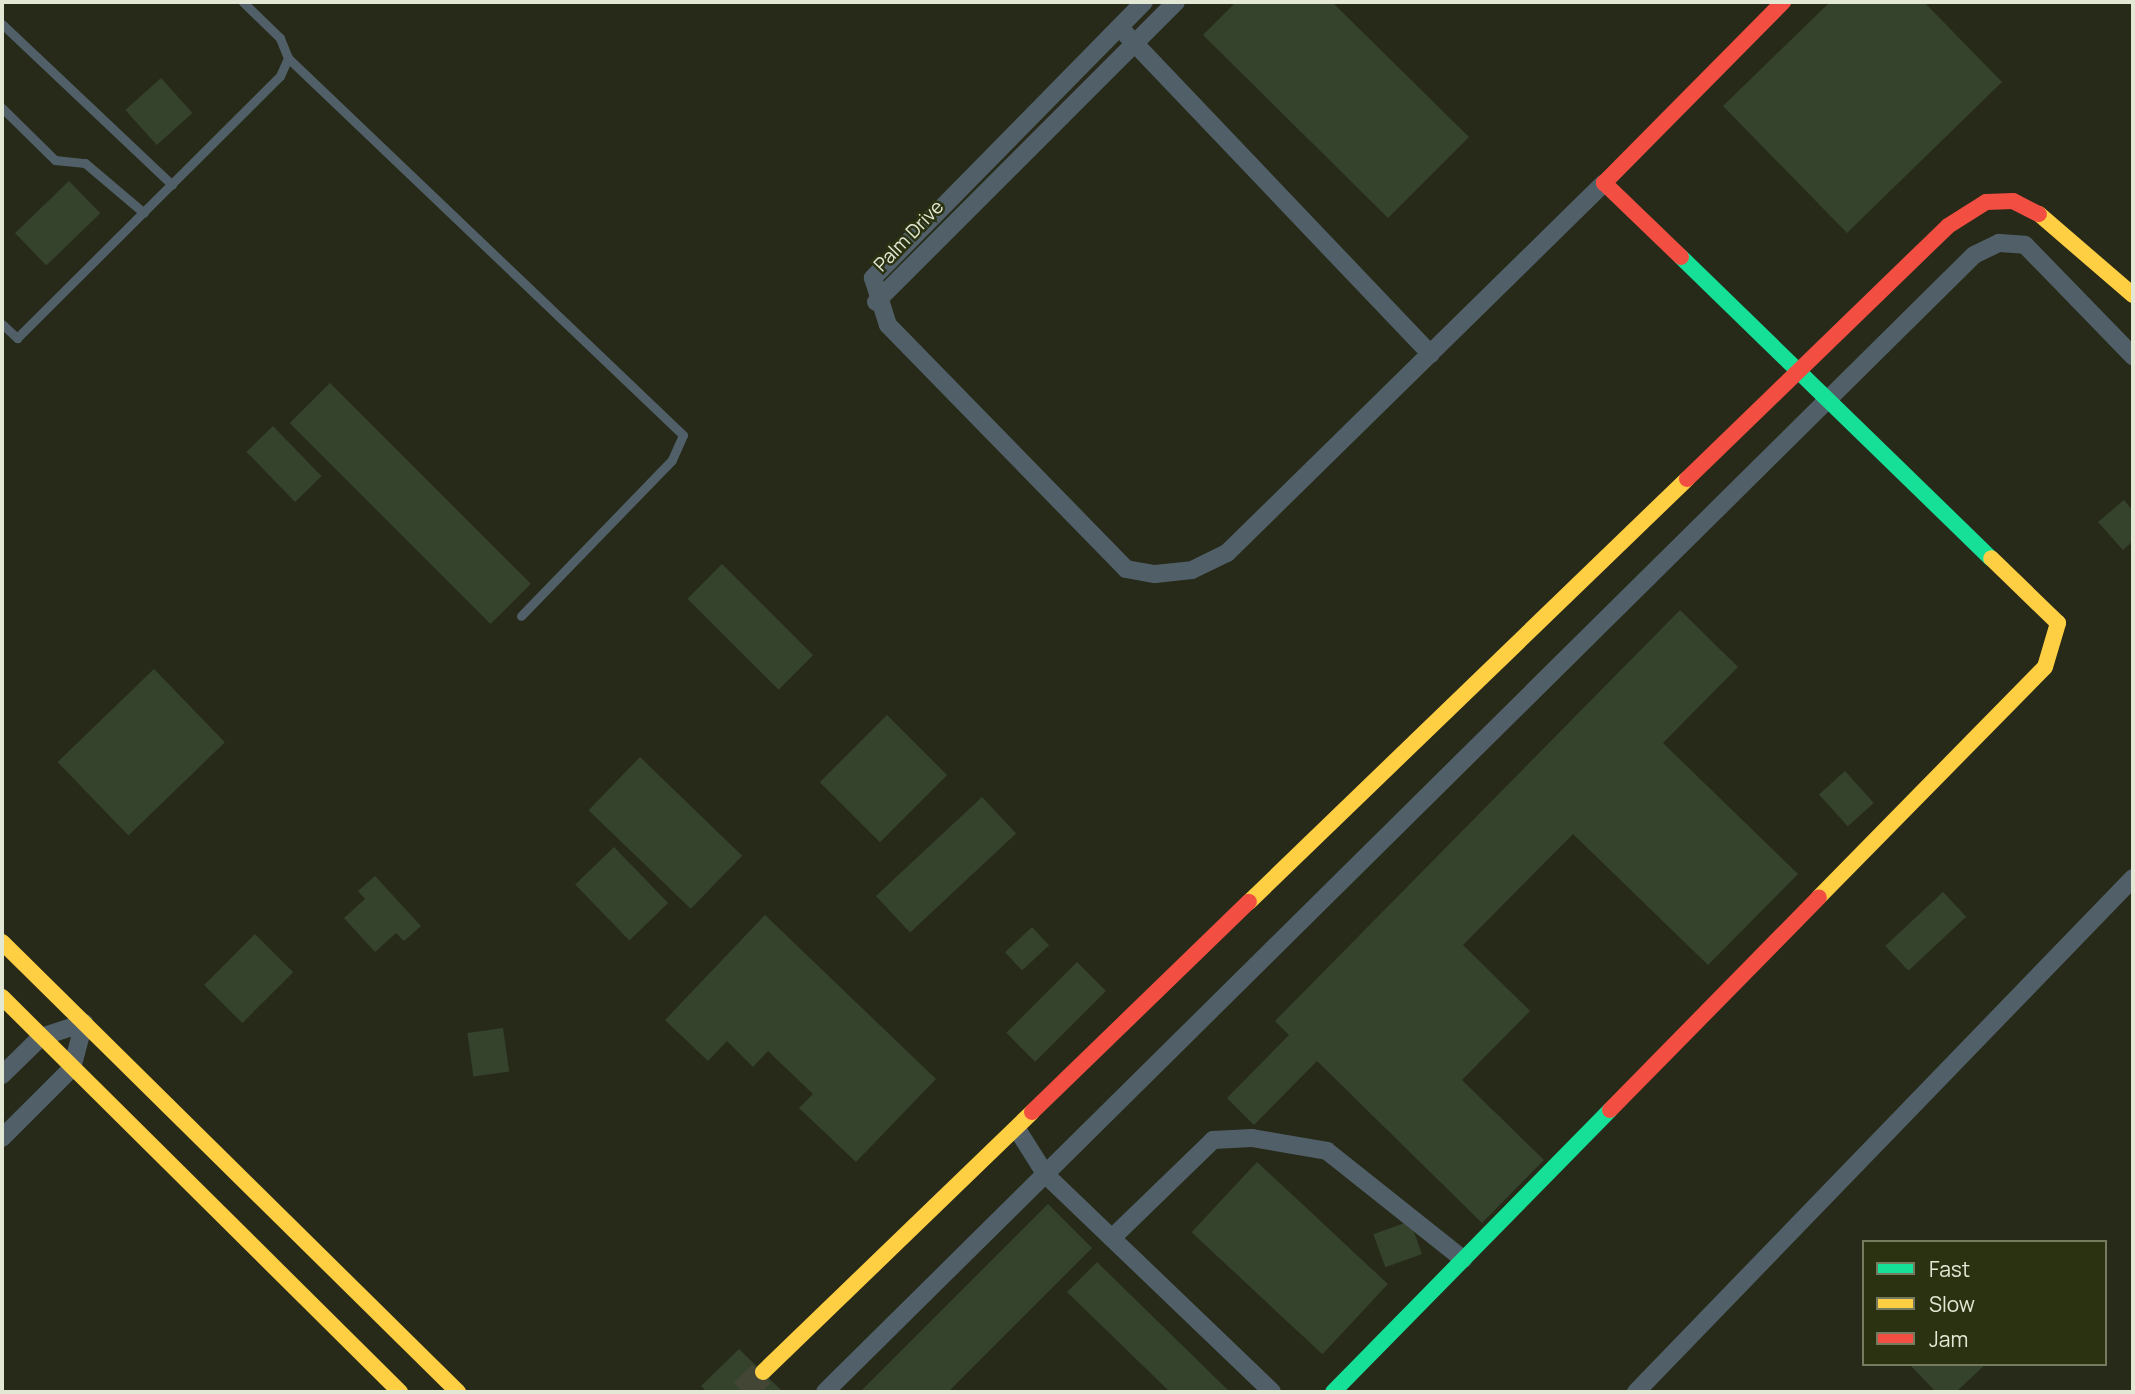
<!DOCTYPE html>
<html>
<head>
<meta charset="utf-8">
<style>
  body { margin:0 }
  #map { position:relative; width:2135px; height:1394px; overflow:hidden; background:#272a19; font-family:Manrope,sans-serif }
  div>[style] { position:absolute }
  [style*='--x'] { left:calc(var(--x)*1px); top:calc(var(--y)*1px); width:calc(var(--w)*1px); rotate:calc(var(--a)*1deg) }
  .building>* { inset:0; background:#35422c; transform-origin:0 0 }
  .secondary-tunnel>* { height:26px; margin-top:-13px; transform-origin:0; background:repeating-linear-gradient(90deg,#434635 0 26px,transparent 0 39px) }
  .lane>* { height:9px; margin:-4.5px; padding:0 4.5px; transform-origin:4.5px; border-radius:4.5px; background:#516068 }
  .street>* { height:18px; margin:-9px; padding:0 9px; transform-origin:9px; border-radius:9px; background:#516068 }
  .fast>* { height:16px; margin:-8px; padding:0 8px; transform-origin:8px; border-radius:8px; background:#16e098 }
  .slow>* { height:16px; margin:-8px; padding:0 8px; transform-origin:8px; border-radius:8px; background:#ffcf43 }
  .jam>* { height:16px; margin:-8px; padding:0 8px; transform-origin:8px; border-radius:8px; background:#f24e42 }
  span { translate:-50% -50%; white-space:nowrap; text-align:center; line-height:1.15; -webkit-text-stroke:5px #2b3211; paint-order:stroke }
  .street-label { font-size:19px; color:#e3e8d5 }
  .frame { position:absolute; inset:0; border:4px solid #e3e8d5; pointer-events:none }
  .legend { position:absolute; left:1862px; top:1240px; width:245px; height:126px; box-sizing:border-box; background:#2b3211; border:2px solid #757b5f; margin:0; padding:9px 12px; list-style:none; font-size:21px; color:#e3e8d5 }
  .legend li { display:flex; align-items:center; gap:14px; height:35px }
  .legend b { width:35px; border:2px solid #757b5f }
</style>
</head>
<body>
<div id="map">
  <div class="building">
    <div style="clip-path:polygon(1236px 2px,1332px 2px,1469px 137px,1388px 218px,1203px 35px)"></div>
    <div style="clip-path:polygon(1830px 2px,1924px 2px,2002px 82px,1847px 233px,1723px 106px)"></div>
    <div style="left:161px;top:78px;width:47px;height:48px;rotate:48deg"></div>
    <div style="left:69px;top:181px;width:45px;height:75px;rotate:46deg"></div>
    <div style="left:330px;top:383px;width:284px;height:57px;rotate:45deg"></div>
    <div style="left:273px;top:426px;width:70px;height:37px;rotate:46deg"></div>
    <div style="clip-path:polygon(2124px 500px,2133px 511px,2133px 541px,2123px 550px,2098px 522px)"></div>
    <div style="left:722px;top:564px;width:129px;height:49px;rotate:45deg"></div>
    <div style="clip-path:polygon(1680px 610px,1738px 667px,1663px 743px,1798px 874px,1708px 965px,1573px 834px,1463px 945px,1530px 1011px,1462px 1080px,1544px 1160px,1482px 1223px,1317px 1061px,1254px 1125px,1227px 1098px,1289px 1035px,1275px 1021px)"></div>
    <div style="left:154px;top:669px;width:102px;height:134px;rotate:46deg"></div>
    <div style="left:887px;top:715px;width:85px;height:95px;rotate:45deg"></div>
    <div style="left:640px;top:757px;width:142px;height:74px;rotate:44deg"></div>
    <div style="left:1845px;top:771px;width:43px;height:35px;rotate:48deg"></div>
    <div style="left:982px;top:797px;width:50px;height:145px;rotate:47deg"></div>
    <div style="left:614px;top:847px;width:78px;height:54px;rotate:46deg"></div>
    <div style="clip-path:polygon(375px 876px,421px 926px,404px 941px,396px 933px,375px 952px,344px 918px,365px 899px,358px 891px)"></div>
    <div style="left:1943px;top:892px;width:34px;height:79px;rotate:47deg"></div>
    <div style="clip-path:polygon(765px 915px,936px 1079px,856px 1162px,799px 1108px,813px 1094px,768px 1051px,753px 1067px,727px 1041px,708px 1061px,665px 1020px)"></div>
    <div style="left:1032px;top:927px;width:25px;height:37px;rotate:47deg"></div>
    <div style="left:255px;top:934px;width:54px;height:72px;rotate:45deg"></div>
    <div style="left:1077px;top:962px;width:41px;height:100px;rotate:45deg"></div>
    <div style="left:503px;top:1028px;width:44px;height:36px;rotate:82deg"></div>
    <div style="left:1257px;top:1162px;width:179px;height:96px;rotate:43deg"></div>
    <div style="clip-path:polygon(1048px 1204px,1092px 1248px,948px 1392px,860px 1392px)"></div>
    <div style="left:1410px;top:1221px;width:35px;height:39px;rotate:70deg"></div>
    <div style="clip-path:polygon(1097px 1262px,1230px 1392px,1170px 1392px,1067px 1292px)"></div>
    <div style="clip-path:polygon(739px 1349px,783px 1392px,707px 1392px,701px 1386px)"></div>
    <div style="clip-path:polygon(1909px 1364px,1986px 1364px,1956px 1392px,1936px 1392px)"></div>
  </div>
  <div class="secondary-tunnel">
    <div style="--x:743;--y:1392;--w:28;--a:-45"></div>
  </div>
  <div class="lane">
    <div style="--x:2;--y:24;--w:234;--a:43.4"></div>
    <div style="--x:288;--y:58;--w:546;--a:43.66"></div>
    <div style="--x:683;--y:435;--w:27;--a:114"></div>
    <div style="--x:672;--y:460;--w:217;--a:134.1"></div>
    <div style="--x:2;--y:108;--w:74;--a:44.5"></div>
    <div style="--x:55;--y:160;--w:30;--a:6"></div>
    <div style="--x:85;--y:163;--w:77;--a:40.3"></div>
    <div style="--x:2;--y:324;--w:21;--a:43"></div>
    <div style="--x:17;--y:338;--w:371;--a:-44.9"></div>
    <div style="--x:280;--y:76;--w:20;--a:-66"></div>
    <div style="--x:288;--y:58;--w:22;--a:-112"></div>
    <div style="--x:280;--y:38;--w:52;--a:-135.8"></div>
  </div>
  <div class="street">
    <div style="--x:1144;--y:2;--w:387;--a:134.5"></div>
    <div style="--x:873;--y:278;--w:49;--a:72.3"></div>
    <div style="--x:888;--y:325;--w:341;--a:45.7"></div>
    <div style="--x:1126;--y:569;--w:29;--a:10"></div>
    <div style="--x:1155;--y:574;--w:37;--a:-6"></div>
    <div style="--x:1192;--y:570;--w:39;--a:-26"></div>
    <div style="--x:1227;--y:553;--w:528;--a:-44.46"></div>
    <div style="--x:1121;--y:29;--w:449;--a:46.4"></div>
    <div style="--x:876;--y:302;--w:424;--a:-45"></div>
    <div style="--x:2;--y:1075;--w:54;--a:-44.3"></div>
    <div style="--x:41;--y:1037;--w:45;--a:-18"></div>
    <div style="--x:1017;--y:1129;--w:54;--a:57.8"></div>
    <div style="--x:1046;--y:1175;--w:313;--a:43.8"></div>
    <div style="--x:2;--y:1138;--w:99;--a:-45"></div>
    <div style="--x:72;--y:1068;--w:47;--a:-75.1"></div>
    <div style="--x:1112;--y:1238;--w:141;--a:-44.1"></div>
    <div style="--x:1213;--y:1140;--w:39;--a:-3"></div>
    <div style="--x:1252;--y:1138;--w:76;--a:9.8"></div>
    <div style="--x:1327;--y:1151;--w:174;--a:38.5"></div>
    <div style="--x:825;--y:1392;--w:1616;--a:-44.7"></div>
    <div style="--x:1974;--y:255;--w:28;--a:-26"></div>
    <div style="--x:1999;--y:243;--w:26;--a:4"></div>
    <div style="--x:2025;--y:245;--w:155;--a:45.8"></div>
    <div style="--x:1636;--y:1392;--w:715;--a:-45.96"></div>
  </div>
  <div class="fast">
    <div style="--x:1681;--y:257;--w:432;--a:44.2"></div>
    <div style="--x:1333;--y:1392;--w:395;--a:-45.5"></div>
  </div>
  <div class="slow">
    <div style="--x:2039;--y:214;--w:124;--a:40.8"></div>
    <div style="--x:1819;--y:897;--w:322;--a:-45.5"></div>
    <div style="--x:2045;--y:667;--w:46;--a:-73.5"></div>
    <div style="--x:2058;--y:623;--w:93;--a:-135.9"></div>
    <div style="--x:1249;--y:902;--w:609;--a:-44"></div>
    <div style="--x:2;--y:942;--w:641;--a:44.62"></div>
    <div style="--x:2;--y:997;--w:561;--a:44.78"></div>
    <div style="--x:763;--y:1372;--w:374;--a:-44"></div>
  </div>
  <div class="jam">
    <div style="--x:1681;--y:257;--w:107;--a:-136.1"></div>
    <div style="--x:1604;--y:183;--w:255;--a:-45.3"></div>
    <div style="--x:1687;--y:479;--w:363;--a:-44.1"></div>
    <div style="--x:1948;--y:226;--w:45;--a:-32.3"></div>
    <div style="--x:1986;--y:202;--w:27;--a:-2"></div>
    <div style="--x:2013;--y:201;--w:29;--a:27"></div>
    <div style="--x:1610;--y:1110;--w:298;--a:-45.5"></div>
    <div style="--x:1032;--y:1112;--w:302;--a:-44.1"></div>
  </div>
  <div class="street-label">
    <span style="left:909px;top:236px;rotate:-46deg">Palm Drive</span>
  </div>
  <div class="frame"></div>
  <ul class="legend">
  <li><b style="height:9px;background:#16e098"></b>Fast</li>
  <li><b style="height:9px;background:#ffcf43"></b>Slow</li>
  <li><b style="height:9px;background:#f24e42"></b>Jam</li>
  </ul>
</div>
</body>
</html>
